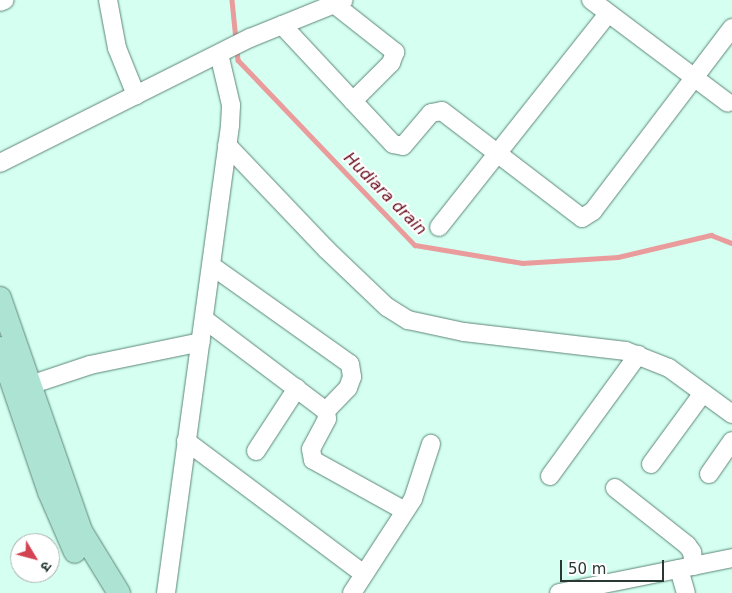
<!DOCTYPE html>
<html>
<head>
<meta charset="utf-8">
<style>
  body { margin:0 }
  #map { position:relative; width:732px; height:593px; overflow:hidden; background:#d4fff1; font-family:"DejaVu Sans","Noto Sans Devanagari",sans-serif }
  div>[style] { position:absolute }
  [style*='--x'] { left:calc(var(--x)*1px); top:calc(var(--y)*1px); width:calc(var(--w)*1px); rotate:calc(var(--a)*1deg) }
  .stream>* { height:4.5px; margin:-2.25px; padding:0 2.25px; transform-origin:2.25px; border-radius:2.25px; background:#ea9c9d }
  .roads { filter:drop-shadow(0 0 1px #5e8579) drop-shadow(0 0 1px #5e8579) }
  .minor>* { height:18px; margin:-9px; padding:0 9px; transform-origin:9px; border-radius:9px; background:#fff }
  .major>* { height:22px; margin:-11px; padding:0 11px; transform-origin:11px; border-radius:11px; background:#ace3d3 }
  span { translate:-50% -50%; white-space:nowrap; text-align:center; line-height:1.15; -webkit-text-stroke:4px #fff; paint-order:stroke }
  .water-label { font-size:16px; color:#680c1b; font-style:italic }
  .north { position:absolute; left:10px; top:533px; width:50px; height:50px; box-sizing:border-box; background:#fff; border:1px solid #a9b0ae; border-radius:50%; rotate:127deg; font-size:14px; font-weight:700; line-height:20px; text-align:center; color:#283934 }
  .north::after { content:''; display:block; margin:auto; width:18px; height:22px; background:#d34251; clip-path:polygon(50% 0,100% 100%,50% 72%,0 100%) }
  .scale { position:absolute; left:560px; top:560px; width:104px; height:22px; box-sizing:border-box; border:2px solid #283934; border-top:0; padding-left:6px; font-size:15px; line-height:18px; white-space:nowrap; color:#283934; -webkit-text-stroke:4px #fff; paint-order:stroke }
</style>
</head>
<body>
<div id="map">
  <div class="stream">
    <div style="--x:232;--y:0;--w:40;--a:84.3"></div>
    <div style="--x:237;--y:50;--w:10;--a:84"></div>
    <div style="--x:238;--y:60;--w:256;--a:46.3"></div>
    <div style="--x:415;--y:245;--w:109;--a:9.5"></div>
    <div style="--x:522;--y:263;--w:96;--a:-3.6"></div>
    <div style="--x:618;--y:257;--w:96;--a:-13.3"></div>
    <div style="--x:711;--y:235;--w:22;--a:21"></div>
  </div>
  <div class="roads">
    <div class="minor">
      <div style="--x:108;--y:0;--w:49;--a:79.4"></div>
      <div style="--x:117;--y:48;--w:51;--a:68"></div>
      <div style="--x:591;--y:0;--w:171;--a:36.9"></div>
      <div style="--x:0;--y:2;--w:5;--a:-22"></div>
      <div style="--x:334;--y:4;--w:78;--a:38.2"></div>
      <div style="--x:395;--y:52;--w:12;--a:110"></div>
      <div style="--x:391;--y:63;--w:54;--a:135"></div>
      <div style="--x:282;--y:25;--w:163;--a:47"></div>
      <div style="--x:393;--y:144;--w:10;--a:11"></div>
      <div style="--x:403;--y:146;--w:43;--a:-49.7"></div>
      <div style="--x:431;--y:113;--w:11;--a:-10"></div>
      <div style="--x:442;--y:111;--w:176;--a:37.4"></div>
      <div style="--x:582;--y:218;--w:13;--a:-32"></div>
      <div style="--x:593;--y:211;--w:230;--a:-52.8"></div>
      <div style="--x:227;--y:145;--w:144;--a:46.4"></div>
      <div style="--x:326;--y:249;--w:84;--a:43.6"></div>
      <div style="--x:387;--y:307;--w:25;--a:32"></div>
      <div style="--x:408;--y:320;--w:57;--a:12.1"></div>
      <div style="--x:464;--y:332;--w:163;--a:6.7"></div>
      <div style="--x:626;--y:351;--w:46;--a:21.6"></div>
      <div style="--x:669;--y:368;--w:78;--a:36.1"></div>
      <div style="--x:0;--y:163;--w:280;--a:-26.6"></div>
      <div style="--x:250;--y:38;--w:101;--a:-22"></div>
      <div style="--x:439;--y:227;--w:272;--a:-51.6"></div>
      <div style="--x:212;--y:266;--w:169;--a:35.4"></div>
      <div style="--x:350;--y:364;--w:13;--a:81"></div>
      <div style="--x:352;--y:377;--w:12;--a:110"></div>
      <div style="--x:348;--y:388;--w:32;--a:134"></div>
      <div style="--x:204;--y:319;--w:153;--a:37"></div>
      <div style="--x:326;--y:411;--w:8;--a:83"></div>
      <div style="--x:327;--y:419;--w:34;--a:118"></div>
      <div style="--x:311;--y:449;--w:11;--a:80"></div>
      <div style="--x:313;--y:460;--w:105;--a:29"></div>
      <div style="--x:30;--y:385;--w:63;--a:-18.4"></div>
      <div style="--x:90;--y:365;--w:113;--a:-11.7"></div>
      <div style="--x:186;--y:441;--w:222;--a:36.8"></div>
      <div style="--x:256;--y:451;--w:75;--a:-56.9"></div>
      <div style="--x:651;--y:464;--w:88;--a:-53.8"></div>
      <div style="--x:709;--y:474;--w:40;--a:-55.1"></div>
      <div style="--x:550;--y:476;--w:150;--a:-54"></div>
      <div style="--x:615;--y:488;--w:92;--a:38.4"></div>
      <div style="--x:687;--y:545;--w:9;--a:54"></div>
      <div style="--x:692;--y:552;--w:14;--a:82"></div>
      <div style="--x:679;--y:569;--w:25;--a:74"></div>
      <div style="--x:166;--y:593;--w:472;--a:-82.2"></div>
      <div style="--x:230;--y:125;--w:20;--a:-87"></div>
      <div style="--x:231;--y:105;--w:52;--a:-103.2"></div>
      <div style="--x:352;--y:593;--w:112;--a:-57"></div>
      <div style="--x:413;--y:499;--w:58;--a:-71.9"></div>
      <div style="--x:559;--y:593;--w:177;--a:-11.4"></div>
    </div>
    <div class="major">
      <div style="--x:0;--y:298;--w:247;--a:70.8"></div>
      <div style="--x:81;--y:531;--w:73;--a:58.5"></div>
      <div style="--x:0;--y:348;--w:152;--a:71.2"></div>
      <div style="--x:49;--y:492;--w:65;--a:66.6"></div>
    </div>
  </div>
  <div class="water-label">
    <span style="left:385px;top:194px;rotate:45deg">Hudiara drain</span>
  </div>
  <div class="north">उ</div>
  <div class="scale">50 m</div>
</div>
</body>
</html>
